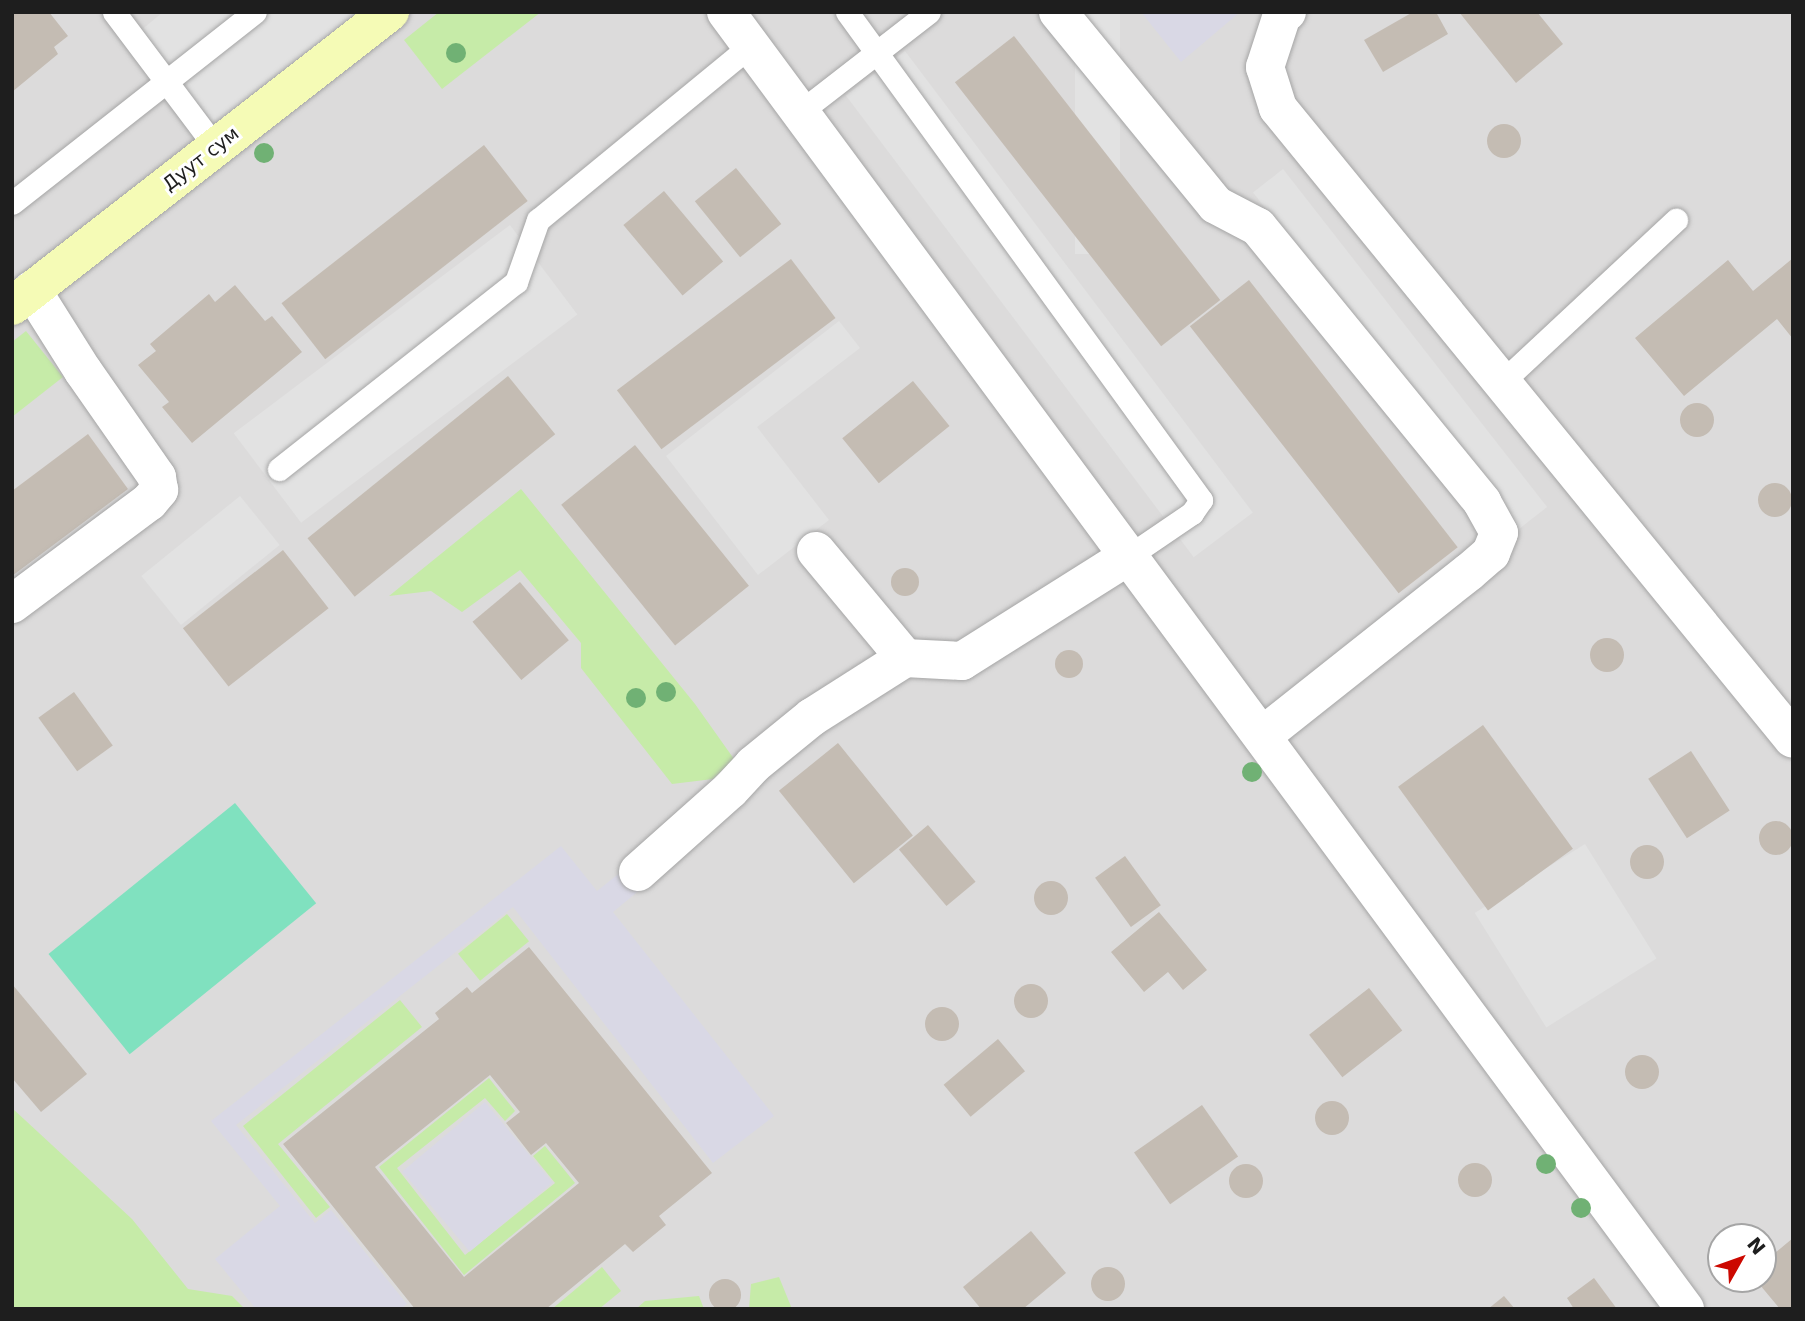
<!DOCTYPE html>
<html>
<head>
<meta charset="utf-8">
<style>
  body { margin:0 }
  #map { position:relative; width:1805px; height:1321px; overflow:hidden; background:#efece4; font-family:"DejaVu Sans",sans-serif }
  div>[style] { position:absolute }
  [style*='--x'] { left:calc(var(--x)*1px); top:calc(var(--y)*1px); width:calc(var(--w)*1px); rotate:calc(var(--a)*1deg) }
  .residential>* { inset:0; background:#dcdbdb }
  .grass>* { inset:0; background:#c6eba8; transform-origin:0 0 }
  .pitch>* { inset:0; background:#80e1bf; transform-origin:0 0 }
  .parking>* { inset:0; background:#e2e2e2; transform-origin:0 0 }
  .plaza>* { inset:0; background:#d9d8e5; transform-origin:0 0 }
  .building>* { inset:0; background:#c4bcb3; transform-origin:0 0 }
  .round { border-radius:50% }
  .roads { filter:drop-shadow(0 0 2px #a5a5a5) drop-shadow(0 0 2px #a5a5a5) }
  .service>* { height:23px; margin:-11.5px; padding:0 11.5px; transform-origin:11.5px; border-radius:11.5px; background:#fff }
  .minor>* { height:38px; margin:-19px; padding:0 19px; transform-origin:19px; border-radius:19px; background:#fff }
  .secondary>* { height:38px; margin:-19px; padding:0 19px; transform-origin:19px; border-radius:19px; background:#f5fbb6 }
  .trees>* { width:20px; height:20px; margin:-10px; border-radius:50%; background:#70b174 }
  span { translate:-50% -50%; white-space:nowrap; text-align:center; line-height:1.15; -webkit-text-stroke:6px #fff; paint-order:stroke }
  .street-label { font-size:19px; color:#1e1e1e }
  .frame { position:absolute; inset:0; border:14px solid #1e1e1e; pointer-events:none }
  .north { position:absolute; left:1707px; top:1223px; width:70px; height:70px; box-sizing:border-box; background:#fff; border:2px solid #a5a5a5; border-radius:50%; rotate:50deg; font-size:19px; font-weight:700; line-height:28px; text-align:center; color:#1e1e1e }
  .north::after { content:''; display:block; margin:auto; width:24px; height:32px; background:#cc0800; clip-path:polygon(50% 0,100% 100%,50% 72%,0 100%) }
</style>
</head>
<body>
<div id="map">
  <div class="residential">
    <div style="clip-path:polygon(evenodd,12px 12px,1793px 12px,1793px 1309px,12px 1309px,12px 12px,1721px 1237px,1763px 1237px,1763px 1279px,1721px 1279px,1721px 1237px)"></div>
  </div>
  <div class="grass">
    <div style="clip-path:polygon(439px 12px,541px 12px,442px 89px,404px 40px)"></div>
    <div style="clip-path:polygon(26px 331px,63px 377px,12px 417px,12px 342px)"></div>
    <div style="clip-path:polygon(521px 489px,695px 704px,734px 759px,713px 779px,672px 784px,581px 668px,581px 643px,520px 570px,462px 612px,431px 591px,389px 596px)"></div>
    <div style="left:507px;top:914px;width:35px;height:63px;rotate:51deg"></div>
    <div style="clip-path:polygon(400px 1000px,422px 1027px,278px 1144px,330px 1207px,316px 1218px,243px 1126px)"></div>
    <div style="clip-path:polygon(489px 1078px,515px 1111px,505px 1121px,485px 1098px,397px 1168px,465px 1255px,555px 1183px,533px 1156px,545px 1146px,575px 1183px,464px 1275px,379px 1167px)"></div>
    <div style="clip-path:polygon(12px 1108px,132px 1219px,188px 1289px,232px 1296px,245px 1309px,15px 1309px,12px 1304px)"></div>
    <div style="clip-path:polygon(602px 1267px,621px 1291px,599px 1309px,552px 1309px)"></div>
    <div style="clip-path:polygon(779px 1277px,792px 1309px,749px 1309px,751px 1284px)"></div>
    <div style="clip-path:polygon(699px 1296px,704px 1309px,636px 1309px,645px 1301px)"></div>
  </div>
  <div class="pitch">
    <div style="left:235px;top:803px;width:129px;height:240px;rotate:51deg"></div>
  </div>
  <div class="parking">
    <div style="clip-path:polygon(163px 12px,358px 12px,217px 127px,139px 32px)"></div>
    <div style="left:1075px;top:12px;width:45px;height:242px"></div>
    <div style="left:905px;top:51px;width:578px;height:74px;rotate:53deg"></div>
    <div style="left:1283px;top:169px;width:429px;height:38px;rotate:52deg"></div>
    <div style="left:510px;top:225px;width:112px;height:346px;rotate:53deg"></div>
    <div style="clip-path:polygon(839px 321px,860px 348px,757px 427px,829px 520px,758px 575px,666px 456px)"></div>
    <div style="left:240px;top:496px;width:63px;height:127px;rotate:51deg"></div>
    <div style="left:1585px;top:844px;width:135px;height:130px;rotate:58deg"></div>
  </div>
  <div class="plaza">
    <div style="clip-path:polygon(1141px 12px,1240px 12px,1181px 62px)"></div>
    <div style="clip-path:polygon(561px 846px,597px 891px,631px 864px,647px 884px,613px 912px,774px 1116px,713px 1163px,513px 907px,236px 1125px,315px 1223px,331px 1210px,407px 1304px,401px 1309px,256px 1309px,215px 1259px,280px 1206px,211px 1121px)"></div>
    <div style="left:485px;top:1102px;width:105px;height:108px;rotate:50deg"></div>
  </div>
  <div class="building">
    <div style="clip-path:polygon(12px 12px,49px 12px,68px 36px,54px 47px,58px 54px,12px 92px)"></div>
    <div style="clip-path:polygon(1413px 12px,1436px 12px,1448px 34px,1383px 72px,1364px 40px)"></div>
    <div style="clip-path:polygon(1459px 12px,1537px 12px,1563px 44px,1516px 83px)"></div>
    <div style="left:1014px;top:36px;width:335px;height:75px;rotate:52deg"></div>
    <div class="round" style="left:1487px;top:124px;width:34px;height:34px"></div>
    <div style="left:484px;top:145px;width:71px;height:257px;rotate:52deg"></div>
    <div style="left:736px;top:168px;width:72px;height:53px;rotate:51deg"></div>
    <div style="left:664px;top:191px;width:92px;height:53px;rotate:50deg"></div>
    <div style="clip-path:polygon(1793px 258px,1793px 339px,1777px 319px,1684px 396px,1635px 338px,1728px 260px,1753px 291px)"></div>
    <div style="left:791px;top:259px;width:74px;height:218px;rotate:53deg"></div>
    <div style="left:1249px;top:280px;width:339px;height:75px;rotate:52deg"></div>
    <div style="clip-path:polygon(235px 285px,265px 321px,272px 316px,302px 352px,192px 443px,162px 407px,169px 402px,138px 365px,156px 351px,150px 344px,209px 294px,215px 302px)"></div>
    <div style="left:508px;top:376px;width:75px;height:258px;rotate:51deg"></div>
    <div style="left:913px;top:381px;width:58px;height:91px;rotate:51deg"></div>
    <div class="round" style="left:1680px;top:403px;width:34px;height:34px"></div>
    <div style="clip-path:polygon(88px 434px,128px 489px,12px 576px,12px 491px)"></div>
    <div style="left:635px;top:445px;width:181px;height:95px;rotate:51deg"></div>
    <div class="round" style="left:1758px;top:483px;width:34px;height:34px"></div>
    <div style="left:283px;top:550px;width:74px;height:127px;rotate:52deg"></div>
    <div class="round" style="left:891px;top:568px;width:28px;height:28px"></div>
    <div style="left:520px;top:582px;width:76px;height:62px;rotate:50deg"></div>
    <div class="round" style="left:1590px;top:638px;width:34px;height:34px"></div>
    <div class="round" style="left:1055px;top:650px;width:28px;height:28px"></div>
    <div style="left:74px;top:692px;width:66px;height:44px;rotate:54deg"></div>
    <div style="left:1483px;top:725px;width:153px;height:105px;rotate:54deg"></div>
    <div style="left:838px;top:743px;width:119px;height:76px;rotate:51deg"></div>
    <div style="left:1691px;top:751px;width:71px;height:51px;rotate:57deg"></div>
    <div class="round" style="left:1759px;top:821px;width:34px;height:34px"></div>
    <div style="left:928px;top:825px;width:74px;height:38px;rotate:50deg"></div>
    <div class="round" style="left:1630px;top:845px;width:34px;height:34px"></div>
    <div style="left:1125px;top:856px;width:61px;height:37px;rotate:54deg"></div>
    <div class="round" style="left:1034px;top:881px;width:34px;height:34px"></div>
    <div style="clip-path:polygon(1159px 912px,1207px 970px,1183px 990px,1168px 972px,1144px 992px,1111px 952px)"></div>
    <div style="clip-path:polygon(evenodd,529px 947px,712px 1173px,659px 1216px,666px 1225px,633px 1252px,625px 1244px,546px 1309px,415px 1309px,283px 1144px,439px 1019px,435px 1013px,467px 987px,472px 993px,529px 947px,490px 1075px,520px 1112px,506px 1123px,531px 1155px,546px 1143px,579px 1183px,464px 1277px,375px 1167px,490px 1075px)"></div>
    <div class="round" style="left:1014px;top:984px;width:34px;height:34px"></div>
    <div style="clip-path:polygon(12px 984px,87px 1074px,41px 1112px,12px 1078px)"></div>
    <div style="left:1369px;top:988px;width:54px;height:76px;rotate:52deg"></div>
    <div class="round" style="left:925px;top:1007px;width:34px;height:34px"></div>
    <div style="left:998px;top:1039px;width:42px;height:71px;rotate:50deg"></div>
    <div class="round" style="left:1625px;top:1055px;width:34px;height:34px"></div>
    <div class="round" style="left:1315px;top:1101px;width:34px;height:34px"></div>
    <div style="left:1202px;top:1105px;width:63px;height:83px;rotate:55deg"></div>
    <div class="round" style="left:1458px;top:1163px;width:34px;height:34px"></div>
    <div class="round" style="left:1229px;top:1164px;width:34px;height:34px"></div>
    <div style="clip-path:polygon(1031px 1231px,1066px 1273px,1023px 1309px,981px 1309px,963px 1287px)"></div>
    <div style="clip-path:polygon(1793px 1238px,1793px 1309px,1780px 1309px,1755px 1279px,1763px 1279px,1763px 1263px)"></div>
    <div class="round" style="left:1091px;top:1267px;width:34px;height:34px"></div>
    <div style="clip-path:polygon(1594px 1278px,1617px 1309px,1574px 1309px,1567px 1298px)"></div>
    <div class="round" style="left:709px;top:1279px;width:32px;height:32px"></div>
    <div style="clip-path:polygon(1504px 1296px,1515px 1309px,1488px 1309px)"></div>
  </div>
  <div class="roads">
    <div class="service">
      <div style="--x:114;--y:12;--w:170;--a:53.1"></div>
      <div style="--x:847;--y:12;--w:603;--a:54.04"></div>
      <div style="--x:1201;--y:500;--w:16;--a:125"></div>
      <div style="--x:1192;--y:513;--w:76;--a:145.7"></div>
      <div style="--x:800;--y:112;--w:163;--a:-37.8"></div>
      <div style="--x:12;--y:203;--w:309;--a:-38.2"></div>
      <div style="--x:1502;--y:382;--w:238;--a:-43"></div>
      <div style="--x:279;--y:469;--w:302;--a:-38.3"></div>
      <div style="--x:516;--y:282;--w:66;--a:-70.5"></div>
      <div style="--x:538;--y:220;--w:276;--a:-39.4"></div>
    </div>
    <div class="minor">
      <div style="--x:726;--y:12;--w:1613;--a:53.52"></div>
      <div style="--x:1058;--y:12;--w:249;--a:50.7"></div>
      <div style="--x:1216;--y:205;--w:47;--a:27.6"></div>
      <div style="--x:1258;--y:227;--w:355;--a:50.8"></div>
      <div style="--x:1482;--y:502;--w:35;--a:61"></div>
      <div style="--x:1499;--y:533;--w:22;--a:112"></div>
      <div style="--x:1491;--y:553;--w:29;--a:139"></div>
      <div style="--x:1469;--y:572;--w:264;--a:141.6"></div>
      <div style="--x:1287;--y:12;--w:6;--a:149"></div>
      <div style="--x:1282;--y:15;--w:55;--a:108.1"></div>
      <div style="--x:1265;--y:67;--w:43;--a:72.4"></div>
      <div style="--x:1278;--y:108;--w:814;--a:50.78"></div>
      <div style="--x:816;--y:551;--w:139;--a:50.2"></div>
      <div style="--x:905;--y:658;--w:57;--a:3"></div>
      <div style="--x:962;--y:661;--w:197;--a:-32.2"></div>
      <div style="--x:12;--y:604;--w:171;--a:-36.7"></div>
      <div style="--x:149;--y:502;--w:16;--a:-50"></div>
      <div style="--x:159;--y:490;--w:13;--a:-99"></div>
      <div style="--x:157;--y:477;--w:129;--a:-124.9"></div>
      <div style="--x:83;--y:371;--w:96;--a:-122.2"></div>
      <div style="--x:638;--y:872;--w:123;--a:-41.7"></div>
      <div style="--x:730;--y:790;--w:34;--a:-47"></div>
      <div style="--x:753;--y:765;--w:76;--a:-39.1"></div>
      <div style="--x:812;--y:717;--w:110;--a:-32.4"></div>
    </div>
    <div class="secondary">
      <div style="--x:12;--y:306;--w:479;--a:-37.9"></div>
    </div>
  </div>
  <div class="trees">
    <div style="left:456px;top:53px"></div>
    <div style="left:264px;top:153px"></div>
    <div style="left:666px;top:692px"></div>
    <div style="left:636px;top:698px"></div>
    <div style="left:1252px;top:772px"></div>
    <div style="left:1546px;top:1164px"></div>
    <div style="left:1581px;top:1208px"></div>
  </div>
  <div class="street-label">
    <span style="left:201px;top:159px;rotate:-38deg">Дуут сум</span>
  </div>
  <div class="frame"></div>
  <div class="north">N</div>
</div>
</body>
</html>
